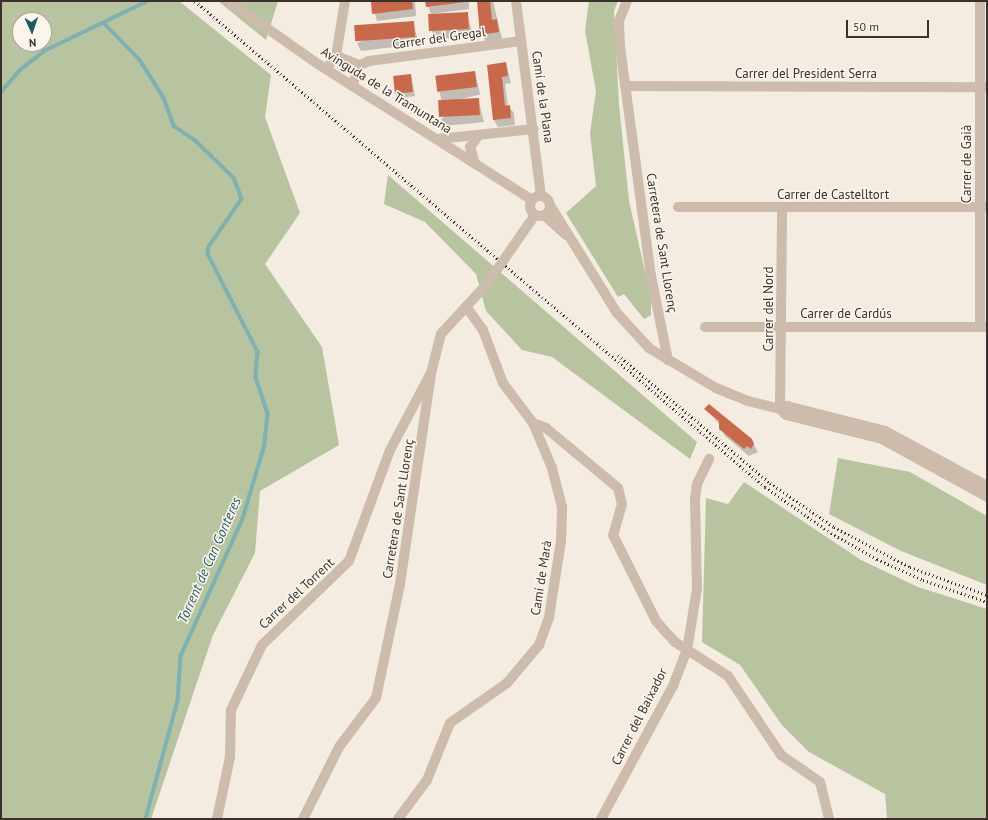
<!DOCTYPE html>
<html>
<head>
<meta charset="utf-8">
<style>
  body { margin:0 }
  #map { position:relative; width:988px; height:820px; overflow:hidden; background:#f4ebe1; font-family:"PT Sans",sans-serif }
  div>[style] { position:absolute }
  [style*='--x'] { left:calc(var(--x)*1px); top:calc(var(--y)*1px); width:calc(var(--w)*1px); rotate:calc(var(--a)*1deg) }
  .green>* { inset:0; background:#b8c4a0 }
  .shadow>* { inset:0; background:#0003; transform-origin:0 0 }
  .stream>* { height:3.5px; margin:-1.75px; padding:0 1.75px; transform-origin:1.75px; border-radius:1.75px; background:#7fb0b2 }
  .building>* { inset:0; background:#c8694b; transform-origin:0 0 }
  .minor>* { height:10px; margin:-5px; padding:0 5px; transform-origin:5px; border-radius:5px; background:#cdbbac }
  .minor>.ring { margin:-5px; padding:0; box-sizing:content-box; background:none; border:10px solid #cdbbac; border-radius:50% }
  .rail>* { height:3px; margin-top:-1.5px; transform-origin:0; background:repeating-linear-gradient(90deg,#3b302b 0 1px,transparent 0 4px) }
  .minor-bridge>* { height:10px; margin:-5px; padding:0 5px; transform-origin:5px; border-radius:5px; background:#cdbbac }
  span { translate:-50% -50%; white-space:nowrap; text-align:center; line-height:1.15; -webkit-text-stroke:3px #fbf5ee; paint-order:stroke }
  .street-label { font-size:13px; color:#3b302b }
  .water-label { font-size:14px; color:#1f5a5e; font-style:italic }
  .frame { position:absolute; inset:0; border:2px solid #3b302b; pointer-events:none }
  .north { position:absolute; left:12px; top:12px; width:40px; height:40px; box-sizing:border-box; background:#fbf5ee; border:1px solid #aea6a0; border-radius:50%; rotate:177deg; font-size:11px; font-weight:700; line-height:16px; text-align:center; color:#3b302b }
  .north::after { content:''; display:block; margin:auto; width:14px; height:18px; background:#1f5a5e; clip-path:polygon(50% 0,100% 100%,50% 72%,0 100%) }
  .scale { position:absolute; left:846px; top:20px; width:83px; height:18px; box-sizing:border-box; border:2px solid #3b302b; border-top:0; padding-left:5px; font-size:12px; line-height:14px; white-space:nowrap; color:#3b302b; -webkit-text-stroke:3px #fbf5ee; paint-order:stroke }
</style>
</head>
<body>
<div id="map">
  <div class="green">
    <div style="clip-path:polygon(evenodd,1px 1px,179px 1px,271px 75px,265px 117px,300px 213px,265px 264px,322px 347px,339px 445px,260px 491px,255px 553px,213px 635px,151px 819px,1px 819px,1px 1px,20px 20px,44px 20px,44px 44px,20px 44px,20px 20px)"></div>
    <div style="clip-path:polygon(218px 1px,278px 1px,266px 40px)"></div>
    <div style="clip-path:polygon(589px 1px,618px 1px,614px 11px,619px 105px,629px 201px,651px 298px,651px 315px,644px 319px,624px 294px,618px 297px,566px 213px,596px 186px,590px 133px,596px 91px,585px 31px)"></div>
    <div style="clip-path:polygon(388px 175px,697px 442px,690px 459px,552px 357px,522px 350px,486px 311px,476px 274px,425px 222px,384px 204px)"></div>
    <div style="clip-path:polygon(838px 458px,910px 472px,987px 516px,987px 585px,901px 551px,829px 514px)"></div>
    <div style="clip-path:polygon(744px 482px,861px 560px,918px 587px,987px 609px,987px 819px,887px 819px,885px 794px,809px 752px,782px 725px,740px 665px,702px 642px,706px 498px,728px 504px)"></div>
  </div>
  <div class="shadow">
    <div style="clip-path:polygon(372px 1px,415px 1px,416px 16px,377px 21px)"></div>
    <div style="clip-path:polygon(426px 1px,469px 1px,469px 9px,431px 14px)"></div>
    <div style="clip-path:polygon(478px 1px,493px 1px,502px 39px,485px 42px)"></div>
    <div style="clip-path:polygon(467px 13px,473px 36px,434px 40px,429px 18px)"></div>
    <div style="clip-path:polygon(413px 22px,419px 44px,361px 51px,357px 43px)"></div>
    <div style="clip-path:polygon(506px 63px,511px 83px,505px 84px,508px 106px,514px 113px,515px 125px,498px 127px,494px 120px,488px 66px)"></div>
    <div style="left:475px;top:72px;width:23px;height:39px;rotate:77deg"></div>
    <div style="clip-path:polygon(411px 75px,415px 96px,399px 98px,396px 94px)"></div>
    <div style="clip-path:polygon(478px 99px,484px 122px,445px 126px,441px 119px)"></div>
    <div style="clip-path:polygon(709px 405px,754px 445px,758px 452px,749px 456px,725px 436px,720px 425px,706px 409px)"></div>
  </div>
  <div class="stream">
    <div style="--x:105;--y:24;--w:50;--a:45.8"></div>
    <div style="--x:140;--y:60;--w:45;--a:57.7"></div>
    <div style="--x:164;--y:98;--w:30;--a:70"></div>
    <div style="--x:174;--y:126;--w:27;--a:34"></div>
    <div style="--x:196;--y:141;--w:53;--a:44.2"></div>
    <div style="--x:234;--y:178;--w:22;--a:69"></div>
    <div style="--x:242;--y:199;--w:58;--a:124.5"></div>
    <div style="--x:209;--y:247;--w:7;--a:98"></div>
    <div style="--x:208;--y:254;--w:110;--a:63"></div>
    <div style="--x:258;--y:352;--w:25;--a:95"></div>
    <div style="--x:256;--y:377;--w:39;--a:72"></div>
    <div style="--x:268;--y:414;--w:31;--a:96"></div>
    <div style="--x:265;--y:445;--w:77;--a:106.6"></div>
    <div style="--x:243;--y:519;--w:150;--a:114.3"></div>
    <div style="--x:181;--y:656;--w:45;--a:93.8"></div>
    <div style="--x:178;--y:701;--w:122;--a:105.2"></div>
    <div style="--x:1;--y:92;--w:29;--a:-49"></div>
    <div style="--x:20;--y:70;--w:31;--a:-38"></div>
    <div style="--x:44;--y:51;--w:113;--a:-25.7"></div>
  </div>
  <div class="building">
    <div style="clip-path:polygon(371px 1px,412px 1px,413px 9px,372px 14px)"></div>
    <div style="clip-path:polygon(425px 1px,465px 1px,465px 2px,426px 7px)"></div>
    <div style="clip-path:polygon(477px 1px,490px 1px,492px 20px,497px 19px,499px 32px,480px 35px)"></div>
    <div style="left:468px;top:12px;width:17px;height:40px;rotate:87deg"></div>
    <div style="left:414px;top:21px;width:16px;height:60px;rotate:86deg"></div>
    <div style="clip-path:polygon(506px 62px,508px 76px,502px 77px,505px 106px,510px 105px,511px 118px,493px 120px,487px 65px)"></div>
    <div style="left:475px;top:71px;width:16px;height:40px;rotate:83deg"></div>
    <div style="left:411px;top:74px;width:18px;height:18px;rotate:84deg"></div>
    <div style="left:479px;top:98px;width:17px;height:41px;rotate:87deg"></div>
    <div style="clip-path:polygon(709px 404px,752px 439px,754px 444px,751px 449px,747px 446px,744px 449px,719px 429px,719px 421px,704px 409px)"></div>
  </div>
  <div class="minor">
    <div style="--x:228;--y:1;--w:113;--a:35"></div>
    <div style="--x:321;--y:66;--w:250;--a:32.4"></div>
    <div style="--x:516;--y:1;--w:196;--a:82.7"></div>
    <div style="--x:627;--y:1;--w:22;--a:112"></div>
    <div style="--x:619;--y:21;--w:26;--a:88"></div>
    <div style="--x:620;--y:47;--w:231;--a:82.3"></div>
    <div style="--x:651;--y:276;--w:86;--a:78.6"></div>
    <div style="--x:336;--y:56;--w:26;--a:21"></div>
    <div style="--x:326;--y:69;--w:16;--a:-52"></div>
    <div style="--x:336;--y:56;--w:56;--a:-80.7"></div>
    <div style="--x:352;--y:86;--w:22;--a:-69"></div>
    <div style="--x:360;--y:65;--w:10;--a:-24"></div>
    <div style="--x:369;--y:61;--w:153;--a:-7.5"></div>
    <div style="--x:625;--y:86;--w:362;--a:0.2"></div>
    <div style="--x:438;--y:139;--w:96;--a:-6"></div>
    <div style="--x:475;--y:164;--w:18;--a:-106"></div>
    <div style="--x:470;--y:147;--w:15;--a:-53"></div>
    <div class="ring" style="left:530px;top:196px;width:10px;height:10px"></div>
    <div style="--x:551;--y:207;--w:125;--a:58.1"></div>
    <div style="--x:617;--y:313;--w:47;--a:47.6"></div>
    <div style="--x:649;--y:348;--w:78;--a:30.8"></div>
    <div style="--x:716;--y:388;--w:35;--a:22"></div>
    <div style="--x:748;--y:401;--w:33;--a:14"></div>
    <div style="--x:780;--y:409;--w:8;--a:45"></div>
    <div style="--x:786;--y:415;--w:99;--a:14"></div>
    <div style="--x:882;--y:439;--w:120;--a:28.9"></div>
    <div style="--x:678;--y:207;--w:309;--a:0"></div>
    <div style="--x:544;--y:215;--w:30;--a:42"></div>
    <div style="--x:521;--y:235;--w:24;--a:-55"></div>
    <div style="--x:705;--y:327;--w:282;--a:0"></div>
    <div style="--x:980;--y:327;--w:326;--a:-90"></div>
    <div style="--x:780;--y:409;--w:8;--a:-23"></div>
    <div style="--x:787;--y:406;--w:101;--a:14.3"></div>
    <div style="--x:885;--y:431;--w:116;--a:28.3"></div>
    <div style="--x:780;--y:409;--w:201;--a:-89.4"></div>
    <div style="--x:533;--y:423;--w:14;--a:21"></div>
    <div style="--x:546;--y:428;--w:94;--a:39.8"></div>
    <div style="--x:618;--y:488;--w:16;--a:76"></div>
    <div style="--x:622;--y:504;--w:32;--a:106"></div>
    <div style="--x:613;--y:535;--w:96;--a:63.4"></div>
    <div style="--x:656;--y:621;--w:28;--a:48"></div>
    <div style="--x:675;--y:642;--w:63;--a:32.7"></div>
    <div style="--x:728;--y:676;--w:95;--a:56.1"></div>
    <div style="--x:781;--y:755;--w:47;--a:34.7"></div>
    <div style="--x:820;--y:782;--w:38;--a:76"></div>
    <div style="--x:217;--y:819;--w:63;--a:-78.2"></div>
    <div style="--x:230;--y:757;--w:47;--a:-88.8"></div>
    <div style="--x:231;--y:710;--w:72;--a:-64.5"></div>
    <div style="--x:262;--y:645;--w:121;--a:-44"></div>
    <div style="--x:349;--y:561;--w:118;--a:-69.7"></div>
    <div style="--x:390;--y:450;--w:87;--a:-62"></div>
    <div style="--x:303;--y:819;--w:80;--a:-63.4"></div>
    <div style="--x:339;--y:747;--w:61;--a:-52.9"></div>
    <div style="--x:376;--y:698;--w:116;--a:-78.1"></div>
    <div style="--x:400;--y:584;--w:213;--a:-81.6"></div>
    <div style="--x:431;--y:373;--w:40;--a:-75.6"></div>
    <div style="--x:441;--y:334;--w:68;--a:-47.4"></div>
    <div style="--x:398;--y:819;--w:49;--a:-53.4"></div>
    <div style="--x:427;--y:780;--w:61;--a:-68"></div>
    <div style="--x:450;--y:723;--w:70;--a:-35.1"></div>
    <div style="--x:507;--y:683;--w:50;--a:-49.9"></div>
    <div style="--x:539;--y:645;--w:30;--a:-70"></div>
    <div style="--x:549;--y:617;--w:77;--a:-81"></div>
    <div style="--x:561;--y:541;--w:34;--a:-88"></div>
    <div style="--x:562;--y:507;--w:40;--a:-104.4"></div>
    <div style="--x:552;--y:468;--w:49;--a:-112.9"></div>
    <div style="--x:533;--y:423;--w:50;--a:-126.9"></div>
    <div style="--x:503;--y:383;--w:57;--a:-110.7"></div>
    <div style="--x:483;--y:330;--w:29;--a:-126"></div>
    <div style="--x:601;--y:819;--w:151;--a:-61.6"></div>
    <div style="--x:673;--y:686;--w:39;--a:-69"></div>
    <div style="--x:687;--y:650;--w:62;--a:-80.7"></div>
    <div style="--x:697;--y:589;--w:89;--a:-91.3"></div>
    <div style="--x:695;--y:500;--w:16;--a:-83"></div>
    <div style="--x:697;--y:484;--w:28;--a:-64"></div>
  </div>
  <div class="rail">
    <div style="--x:195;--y:1;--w:749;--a:40.45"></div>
    <div style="--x:765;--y:487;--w:80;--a:34.9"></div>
    <div style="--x:831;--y:533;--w:53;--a:29.5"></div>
    <div style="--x:877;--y:559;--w:51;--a:24.5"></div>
    <div style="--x:923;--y:580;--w:68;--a:19"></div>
    <div style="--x:618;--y:355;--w:199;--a:40.1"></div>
    <div style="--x:770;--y:483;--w:78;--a:34.5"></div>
    <div style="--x:834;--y:527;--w:86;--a:27.8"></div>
    <div style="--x:910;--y:567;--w:82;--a:20"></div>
  </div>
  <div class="minor-bridge">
    <div style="--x:487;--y:284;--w:60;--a:-55.2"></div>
  </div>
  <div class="street-label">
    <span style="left:439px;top:39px;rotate:-8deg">Carrer del Gregal</span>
    <span style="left:806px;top:74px">Carrer del President Serra</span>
    <span style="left:386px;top:91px;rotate:32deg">Avinguda de la Tramuntana</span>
    <span style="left:542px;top:97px;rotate:82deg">Camí de la Plana</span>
    <span style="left:967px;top:164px;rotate:-90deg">Carrer de Gaià</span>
    <span style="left:833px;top:195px">Carrer de Castelltort</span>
    <span style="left:661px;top:243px;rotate:81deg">Carretera de Sant Llorenç</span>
    <span style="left:769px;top:309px;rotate:-90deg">Carrer del Nord</span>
    <span style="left:846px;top:314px">Carrer de Cardús</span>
    <span style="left:399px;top:509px;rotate:-81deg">Carretera de Sant Llorenç</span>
    <span style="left:542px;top:578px;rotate:-81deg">Camí de Marà</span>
    <span style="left:297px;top:594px;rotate:-43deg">Carrer del Torrent</span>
    <span style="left:640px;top:717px;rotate:-63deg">Carrer del Baixador</span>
  </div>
  <div class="water-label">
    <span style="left:209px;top:560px;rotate:-66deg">Torrent de Can Gonteres</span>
  </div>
  <div class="frame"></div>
  <div class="north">N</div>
  <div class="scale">50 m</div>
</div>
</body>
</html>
